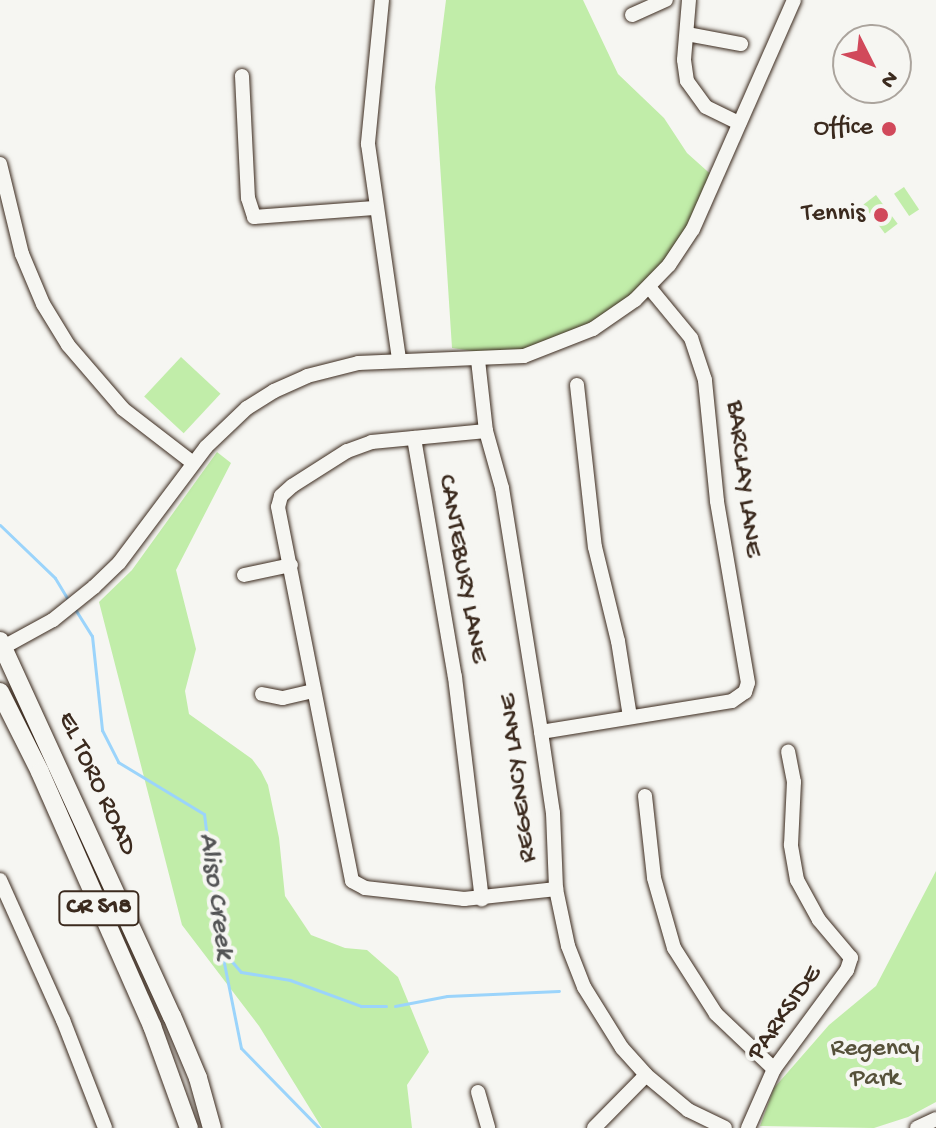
<!DOCTYPE html>
<html>
<head>
<meta charset="utf-8">
<style>
  body { margin:0 }
  #map { position:relative; width:936px; height:1128px; overflow:hidden; background:#f6f6f2; font-family:"Gochi Hand",sans-serif }
  div>[style] { position:absolute }
  [style*='--x'] { left:calc(var(--x)*1px); top:calc(var(--y)*1px); width:calc(var(--w)*1px); rotate:calc(var(--a)*1deg) }
  .green>* { inset:0; background:#c1eda9; transform-origin:0 0 }
  .stream>* { height:3px; margin:-1.5px; padding:0 1.5px; transform-origin:1.5px; border-radius:1.5px; background:#9bd4fb }
  .roads { filter:drop-shadow(0 0 2px #3b2a1e) drop-shadow(0 0 2px #3b2a1e) }
  .minor>* { height:14px; margin:-7px; padding:0 7px; transform-origin:7px; border-radius:7px; background:#f6f6f2 }
  .major>* { height:18px; margin:-9px; padding:0 9px; transform-origin:9px; border-radius:9px; background:#f6f6f2 }
  .dots>* { width:22px; height:22px; translate:-50% -50%; box-sizing:border-box; border:4px solid #f6f6f2; border-radius:50% }
  span { translate:-50% -50%; white-space:nowrap; text-align:center; line-height:1.15; -webkit-text-stroke:8px #f6f6f2; paint-order:stroke }
  .shield-label span { padding:2px 6px; background:#f6f6f2; border:2px solid; border-radius:6px; -webkit-text-stroke-width:0 }
  .shield-label { font-size:24px; color:#3b2a1e; font-weight:700 }
  .poi-label { font-size:26px; color:#3b2a1e }
  .right { translate:-100% -50%; text-align:right }
  .street-label { font-size:26px; color:#3b2a1e }
  .park-label { font-size:26px; color:#56513a }
  .water-label { font-size:28px; color:#535455; font-style:italic }
  .north { position:absolute; left:832px; top:24px; width:80px; height:80px; box-sizing:border-box; background:#f6f6f2; border:2px solid #aba49d; border-radius:50%; rotate:132deg; font-size:22px; font-weight:700; line-height:32px; text-align:center; color:#3b2a1e }
  .north::after { content:''; display:block; margin:auto; width:28px; height:36px; background:#d1495b; clip-path:polygon(50% 0,100% 100%,50% 72%,0 100%) }
</style>
</head>
<body>
<div id="map">
  <div class="green">
    <div style="clip-path:polygon(446px 0,583px 0,618px 74px,664px 118px,687px 153px,716px 179px,662px 274px,593px 329px,515px 357px,452px 348px,435px 87px)"></div>
    <div style="left:904px;top:187px;width:27px;height:12px;rotate:56deg"></div>
    <div style="left:876px;top:195px;width:36px;height:16px;rotate:53deg"></div>
    <div style="left:181px;top:357px;width:54px;height:54px;rotate:43deg"></div>
    <div style="clip-path:polygon(217px 452px,231px 463px,176px 570px,196px 649px,185px 691px,189px 714px,252px 759px,261px 771px,268px 785px,279px 838px,285px 896px,311px 935px,345px 948px,367px 950px,398px 977px,429px 1052px,407px 1085px,412px 1128px,322px 1128px,259px 1026px,182px 925px,99px 602px,132px 570px)"></div>
    <div style="clip-path:polygon(936px 871px,936px 1102px,908px 1117px,874px 1128px,760px 1126px,774px 1088px,829px 1025px,876px 986px)"></div>
  </div>
  <div class="stream">
    <div style="--x:0;--y:525;--w:76;--a:43.9"></div>
    <div style="--x:55;--y:578;--w:26;--a:59"></div>
    <div style="--x:75;--y:609;--w:32;--a:58"></div>
    <div style="--x:92;--y:636;--w:95;--a:83.9"></div>
    <div style="--x:102;--y:730;--w:36;--a:63"></div>
    <div style="--x:118;--y:762;--w:100;--a:31.2"></div>
    <div style="--x:204;--y:814;--w:135;--a:82.8"></div>
    <div style="--x:221;--y:948;--w:102;--a:78.7"></div>
    <div style="--x:241;--y:1048;--w:112;--a:45.7"></div>
    <div style="--x:221;--y:949;--w:30;--a:49"></div>
    <div style="--x:241;--y:972;--w:50;--a:9.3"></div>
    <div style="--x:290;--y:980;--w:76;--a:20.1"></div>
    <div style="--x:361;--y:1006;--w:25;--a:0"></div>
    <div style="--x:395;--y:1006;--w:53;--a:-10.9"></div>
    <div style="--x:447;--y:996;--w:112;--a:-2.6"></div>
  </div>
  <div class="roads">
    <div class="minor">
      <div style="--x:382;--y:0;--w:145;--a:95.6"></div>
      <div style="--x:368;--y:144;--w:218;--a:81.8"></div>
      <div style="--x:689;--y:0;--w:60;--a:94.8"></div>
      <div style="--x:684;--y:60;--w:21;--a:82"></div>
      <div style="--x:687;--y:81;--w:32;--a:54"></div>
      <div style="--x:706;--y:107;--w:37;--a:26"></div>
      <div style="--x:632;--y:15;--w:37;--a:-24"></div>
      <div style="--x:687;--y:34;--w:55;--a:10.5"></div>
      <div style="--x:242;--y:76;--w:122;--a:87.2"></div>
      <div style="--x:248;--y:198;--w:20;--a:72"></div>
      <div style="--x:254;--y:217;--w:120;--a:-4.3"></div>
      <div style="--x:0;--y:164;--w:93;--a:76.3"></div>
      <div style="--x:22;--y:254;--w:54;--a:67.2"></div>
      <div style="--x:43;--y:304;--w:48;--a:58.6"></div>
      <div style="--x:68;--y:345;--w:84;--a:49.3"></div>
      <div style="--x:123;--y:409;--w:88;--a:37.6"></div>
      <div style="--x:478;--y:360;--w:71;--a:83.6"></div>
      <div style="--x:486;--y:431;--w:59;--a:74.3"></div>
      <div style="--x:502;--y:488;--w:247;--a:80.9"></div>
      <div style="--x:541;--y:732;--w:82;--a:81.6"></div>
      <div style="--x:553;--y:813;--w:76;--a:87.7"></div>
      <div style="--x:556;--y:889;--w:58;--a:78.1"></div>
      <div style="--x:568;--y:946;--w:44;--a:68.7"></div>
      <div style="--x:584;--y:987;--w:72;--a:58.1"></div>
      <div style="--x:622;--y:1048;--w:36;--a:48"></div>
      <div style="--x:646;--y:1075;--w:55;--a:39.8"></div>
      <div style="--x:688;--y:1110;--w:41;--a:25.9"></div>
      <div style="--x:577;--y:385;--w:163;--a:83.7"></div>
      <div style="--x:595;--y:547;--w:97;--a:76.3"></div>
      <div style="--x:618;--y:641;--w:77;--a:81"></div>
      <div style="--x:486;--y:431;--w:115;--a:174.5"></div>
      <div style="--x:372;--y:442;--w:27;--a:160"></div>
      <div style="--x:347;--y:451;--w:65;--a:147.5"></div>
      <div style="--x:292;--y:486;--w:15;--a:138"></div>
      <div style="--x:281;--y:496;--w:11;--a:105"></div>
      <div style="--x:278;--y:507;--w:381;--a:78.8"></div>
      <div style="--x:352;--y:881;--w:15;--a:28"></div>
      <div style="--x:365;--y:888;--w:100;--a:6.3"></div>
      <div style="--x:464;--y:899;--w:93;--a:-6.2"></div>
      <div style="--x:414;--y:438;--w:242;--a:80.3"></div>
      <div style="--x:455;--y:677;--w:224;--a:83.1"></div>
      <div style="--x:244;--y:575;--w:48;--a:-12"></div>
      <div style="--x:0;--y:649;--w:60;--a:-28.7"></div>
      <div style="--x:53;--y:620;--w:53;--a:-38.8"></div>
      <div style="--x:94;--y:587;--w:35;--a:-44"></div>
      <div style="--x:119;--y:563;--w:145;--a:-53.1"></div>
      <div style="--x:206;--y:447;--w:57;--a:-43.6"></div>
      <div style="--x:247;--y:408;--w:32;--a:-32"></div>
      <div style="--x:274;--y:391;--w:36;--a:-24"></div>
      <div style="--x:307;--y:376;--w:53;--a:-14.3"></div>
      <div style="--x:358;--y:363;--w:166;--a:-2.4"></div>
      <div style="--x:524;--y:356;--w:74;--a:-21.4"></div>
      <div style="--x:593;--y:329;--w:51;--a:-34.6"></div>
      <div style="--x:635;--y:300;--w:49;--a:-45.8"></div>
      <div style="--x:669;--y:265;--w:43;--a:-56.3"></div>
      <div style="--x:693;--y:229;--w:250;--a:-66.2"></div>
      <div style="--x:262;--y:694;--w:21;--a:11"></div>
      <div style="--x:283;--y:698;--w:32;--a:-13"></div>
      <div style="--x:541;--y:732;--w:193;--a:-9.2"></div>
      <div style="--x:732;--y:701;--w:16;--a:-35"></div>
      <div style="--x:745;--y:692;--w:9;--a:-72"></div>
      <div style="--x:748;--y:683;--w:185;--a:-99.7"></div>
      <div style="--x:717;--y:501;--w:122;--a:-95.7"></div>
      <div style="--x:705;--y:380;--w:44;--a:-108.4"></div>
      <div style="--x:691;--y:338;--w:66;--a:-129.5"></div>
      <div style="--x:645;--y:796;--w:82;--a:83.7"></div>
      <div style="--x:654;--y:878;--w:73;--a:74.1"></div>
      <div style="--x:674;--y:948;--w:78;--a:57.5"></div>
      <div style="--x:716;--y:1014;--w:80;--a:43.5"></div>
      <div style="--x:0;--y:880;--w:154;--a:65.8"></div>
      <div style="--x:63;--y:1020;--w:116;--a:68.7"></div>
      <div style="--x:478;--y:1092;--w:37;--a:74"></div>
      <div style="--x:594;--y:1128;--w:74;--a:-45.5"></div>
      <div style="--x:748;--y:1128;--w:64;--a:-66.2"></div>
      <div style="--x:774;--y:1069;--w:123;--a:-53.6"></div>
      <div style="--x:847;--y:970;--w:13;--a:-72"></div>
      <div style="--x:851;--y:958;--w:50;--a:-130.1"></div>
      <div style="--x:819;--y:920;--w:46;--a:-118.8"></div>
      <div style="--x:797;--y:880;--w:36;--a:-100"></div>
      <div style="--x:791;--y:845;--w:63;--a:-87.3"></div>
      <div style="--x:794;--y:782;--w:31;--a:-101"></div>
      <div style="--x:917;--y:1128;--w:21;--a:-25"></div>
    </div>
    <div class="major">
      <div style="--x:0;--y:641;--w:413;--a:65.4"></div>
      <div style="--x:172;--y:1016;--w:67;--a:67.2"></div>
      <div style="--x:198;--y:1078;--w:52;--a:74.4"></div>
      <div style="--x:0;--y:692;--w:89;--a:63.4"></div>
      <div style="--x:40;--y:772;--w:278;--a:66.2"></div>
      <div style="--x:152;--y:1026;--w:109;--a:70.1"></div>
    </div>
  </div>
  <div class="dots">
    <div style="left:889px;top:129px;background:#d1495b"></div>
    <div style="left:881px;top:215px;background:#d1495b"></div>
  </div>
  <div class="shield-label">
    <span style="left:99px;top:908px">CR S18</span>
  </div>
  <div class="poi-label">
    <span class="right" style="left:873px;top:129px">Office</span>
    <span class="right" style="left:865px;top:215px">Tennis</span>
  </div>
  <div class="street-label">
    <span style="left:742px;top:479px;rotate:83deg">BARCLAY LANE</span>
    <span style="left:461px;top:569px;rotate:80deg">CANTEBURY LANE</span>
    <span style="left:520px;top:778px;rotate:-97deg">REGENCY LANE</span>
    <span style="left:96px;top:784px;rotate:65deg">EL TORO ROAD</span>
    <span style="left:786px;top:1014px;rotate:-55deg">PARKSIDE</span>
  </div>
  <div class="park-label">
    <span style="left:875px;top:1065px">Regency<br>Park</span>
  </div>
  <div class="water-label">
    <span style="left:215px;top:896px;rotate:82deg">Aliso Creek</span>
  </div>
  <div class="north">N</div>
</div>
</body>
</html>
